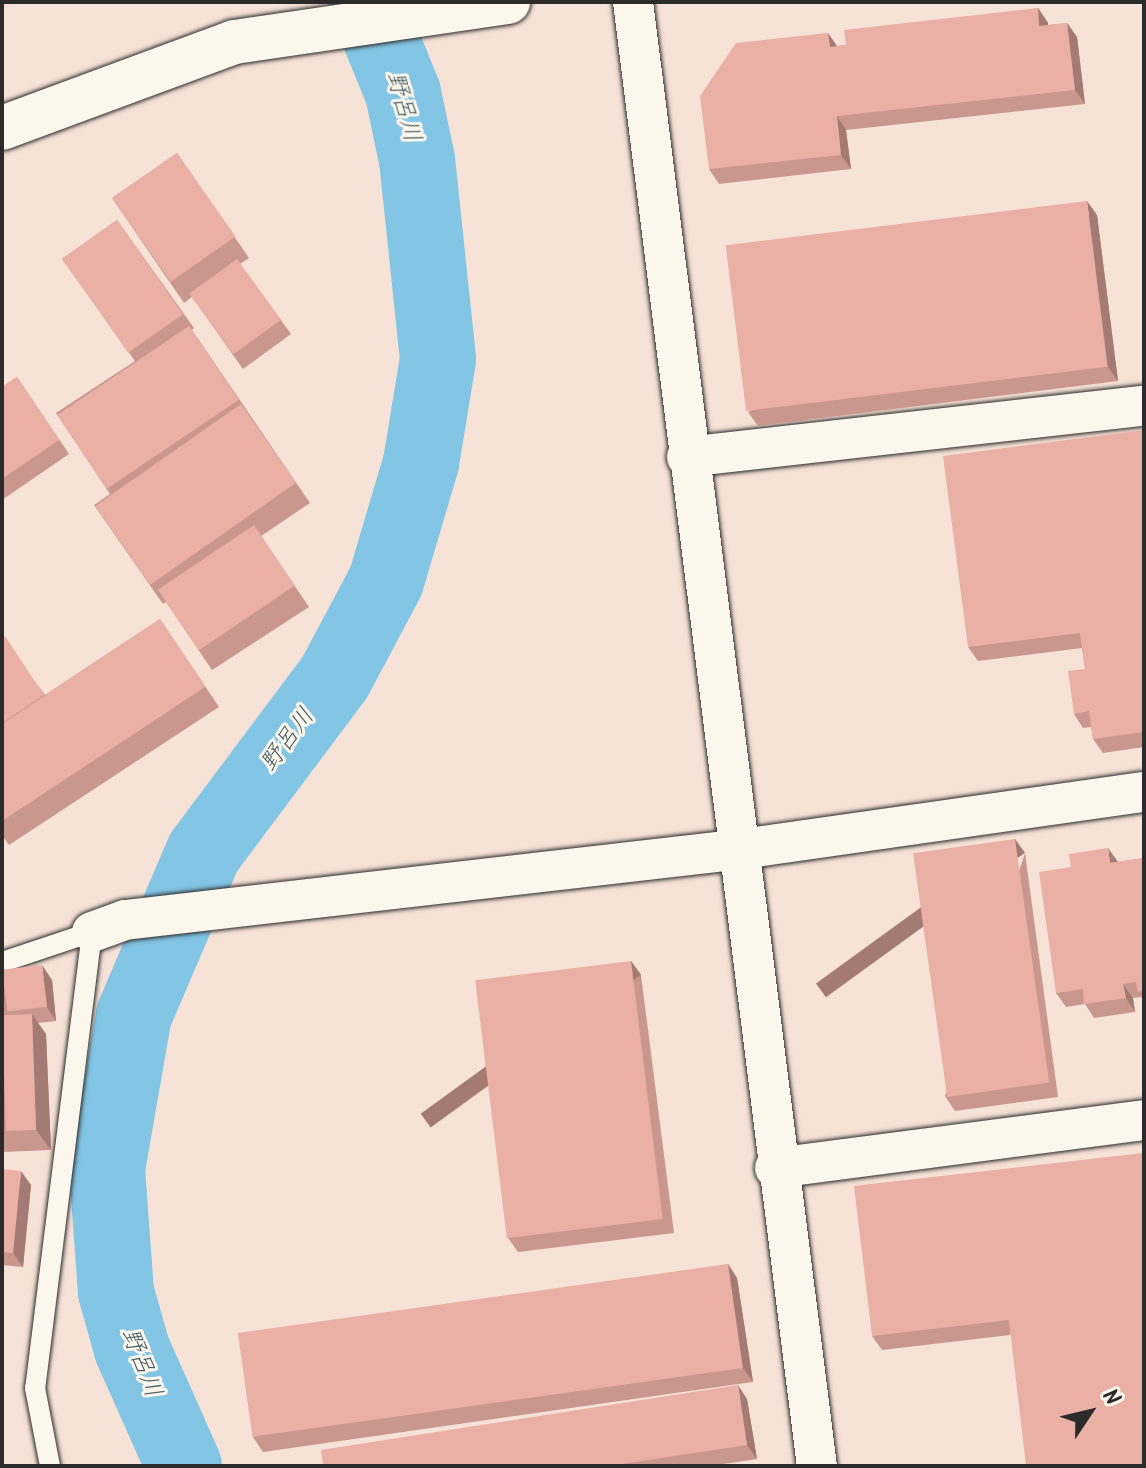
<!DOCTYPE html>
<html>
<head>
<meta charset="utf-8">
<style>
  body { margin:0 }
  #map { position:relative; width:1146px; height:1468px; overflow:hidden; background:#f6e2d7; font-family:Kalam,"Klee One",sans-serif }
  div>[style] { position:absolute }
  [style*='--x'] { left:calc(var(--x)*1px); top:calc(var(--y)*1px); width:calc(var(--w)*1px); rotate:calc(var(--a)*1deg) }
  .river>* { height:76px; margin:-38px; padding:0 38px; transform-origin:38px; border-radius:38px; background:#83c5e4 }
  .roads { filter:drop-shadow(0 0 2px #2b2b2b) drop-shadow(0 0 2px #2b2b2b) }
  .service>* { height:20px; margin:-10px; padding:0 10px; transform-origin:10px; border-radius:10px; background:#fbf7ec }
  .minor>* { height:40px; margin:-20px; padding:0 20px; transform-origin:20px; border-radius:20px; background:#fbf7ec }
  .tertiary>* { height:44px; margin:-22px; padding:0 22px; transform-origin:22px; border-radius:22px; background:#fbf7ec }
  .wall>* { inset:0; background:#c9978e }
  .shaded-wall>* { inset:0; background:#a47b74; transform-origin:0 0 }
  .building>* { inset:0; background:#eab0a5; transform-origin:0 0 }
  span { translate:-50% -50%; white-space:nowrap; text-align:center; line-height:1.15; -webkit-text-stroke:6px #fbf7ec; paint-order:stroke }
  .water-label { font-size:24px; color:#455962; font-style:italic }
  .frame { position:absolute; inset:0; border:4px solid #2b2b2b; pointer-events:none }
  .north { position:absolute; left:1050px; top:1372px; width:80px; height:80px; -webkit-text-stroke:6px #fbf7ec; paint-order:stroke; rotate:55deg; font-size:22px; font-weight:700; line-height:32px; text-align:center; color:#2b2b2b }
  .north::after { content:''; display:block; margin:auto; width:28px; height:36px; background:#2b2b2b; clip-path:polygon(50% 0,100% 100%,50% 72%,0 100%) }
</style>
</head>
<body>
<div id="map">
  <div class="river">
    <div style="--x:184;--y:1466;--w:128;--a:-114"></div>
    <div style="--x:132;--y:1349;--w:59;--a:-105.7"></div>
    <div style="--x:116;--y:1292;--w:123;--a:-94.2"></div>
    <div style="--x:107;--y:1169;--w:156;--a:-80.1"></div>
    <div style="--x:134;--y:1015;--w:177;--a:-66.8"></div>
    <div style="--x:204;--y:852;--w:219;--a:-53.2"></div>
    <div style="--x:335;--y:677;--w:109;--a:-62"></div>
    <div style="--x:386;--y:581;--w:123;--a:-73.5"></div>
    <div style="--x:421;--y:463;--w:105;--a:-80.7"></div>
    <div style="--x:438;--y:359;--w:200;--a:-96"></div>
    <div style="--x:417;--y:160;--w:68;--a:-101.8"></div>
    <div style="--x:403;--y:93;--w:98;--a:-112.1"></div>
  </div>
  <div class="roads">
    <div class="service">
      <div style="--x:2;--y:962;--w:95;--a:-18.4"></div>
      <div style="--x:92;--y:932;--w:460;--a:97.1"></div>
      <div style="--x:35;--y:1388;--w:79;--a:79.1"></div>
    </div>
    <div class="minor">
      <div style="--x:633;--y:2;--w:1476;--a:82.84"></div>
      <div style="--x:687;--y:457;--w:460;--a:-6.4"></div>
      <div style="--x:92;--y:932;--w:35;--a:-20"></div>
      <div style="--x:125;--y:920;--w:614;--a:-6.55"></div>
      <div style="--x:735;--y:850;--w:413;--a:-8.1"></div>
      <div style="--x:775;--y:1168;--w:372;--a:-7.4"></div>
    </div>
    <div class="tertiary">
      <div style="--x:2;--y:128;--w:247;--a:-20.3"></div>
      <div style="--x:234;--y:42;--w:277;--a:-8.3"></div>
    </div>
  </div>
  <div class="wall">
    <div style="clip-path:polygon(1038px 8px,1048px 23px,1048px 25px,1067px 23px,1077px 37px,1085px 104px,846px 130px,851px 169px,719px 184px,709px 169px,828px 33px,837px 46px,846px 45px)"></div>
    <div style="clip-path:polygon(177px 153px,249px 258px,240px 264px,291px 334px,243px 369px,192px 297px,184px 303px,112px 198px)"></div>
    <div style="clip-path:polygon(1097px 215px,1118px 381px,758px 426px,748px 412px)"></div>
    <div style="clip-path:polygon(117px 220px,194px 328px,192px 330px,310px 503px,261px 536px,309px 607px,212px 670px,166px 602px,163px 604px,94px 505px,110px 494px,56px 413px,135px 361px,62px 259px)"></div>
    <div style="clip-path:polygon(17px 377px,69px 454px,2px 500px,2px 387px)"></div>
    <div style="clip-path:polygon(1144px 430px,1144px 747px,1103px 753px,1093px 739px,1091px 727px,1083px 728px,1074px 714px,1085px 669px,1082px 648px,978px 661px,968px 647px)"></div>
    <div style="clip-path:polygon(160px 619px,219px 707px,9px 845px,2px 835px,2px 638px,45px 695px)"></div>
    <div style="clip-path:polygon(1025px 853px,1058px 1097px,955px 1111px,945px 1096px)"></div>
    <div style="clip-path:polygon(1144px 858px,1144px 1001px,1141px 997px,1133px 998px,1135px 1012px,1094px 1018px,1085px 1004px,1066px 1007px,1056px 993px,1118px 862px)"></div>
    <div style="clip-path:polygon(631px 961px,641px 975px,674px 1233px,518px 1252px,508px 1238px)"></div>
    <div style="clip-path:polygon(2px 969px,52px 980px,56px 1021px,38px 1023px,46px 1034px,51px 1150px,2px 1152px)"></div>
    <div style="clip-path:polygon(1144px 1155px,1010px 1335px,882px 1350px,872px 1336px)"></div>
    <div style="clip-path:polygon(2px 1169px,31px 1185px,23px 1267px,2px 1265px)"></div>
    <div style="clip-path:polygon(728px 1264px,737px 1278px,753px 1382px,263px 1452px,253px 1437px)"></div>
    <div style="clip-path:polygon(747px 1399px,757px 1459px,710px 1466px,323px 1466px)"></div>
  </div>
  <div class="shaded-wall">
    <div style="clip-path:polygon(1038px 8px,1048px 23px,1049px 40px,1039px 26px)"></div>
    <div style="clip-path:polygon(1067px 23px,1077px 37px,1085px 104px,1075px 90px)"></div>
    <div style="clip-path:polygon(828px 33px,838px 48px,830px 47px)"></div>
    <div style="clip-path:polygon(837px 116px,846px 130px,851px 169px,841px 155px)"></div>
    <div style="clip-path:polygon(1087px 201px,1097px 215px,1118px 381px,1108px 367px)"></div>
    <div style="left:1015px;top:839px;width:17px;height:246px;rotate:54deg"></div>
    <div style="clip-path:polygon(1108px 848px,1118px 862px,1110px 863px)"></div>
    <div style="left:631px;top:961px;width:17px;height:260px;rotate:54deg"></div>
    <div style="clip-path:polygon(42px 965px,52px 980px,56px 1021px,47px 1007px)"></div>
    <div style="clip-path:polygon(1123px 984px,1133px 998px,1135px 1012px,1126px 998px)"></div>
    <div style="clip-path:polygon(32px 1014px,46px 1034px,51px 1150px,36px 1130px)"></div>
    <div style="clip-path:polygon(21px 1171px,31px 1185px,23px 1267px,13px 1253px)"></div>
    <div style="clip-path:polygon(728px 1264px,737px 1278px,753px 1382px,743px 1368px)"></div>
    <div style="clip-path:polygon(738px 1385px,747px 1399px,757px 1459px,747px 1445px)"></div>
  </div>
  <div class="building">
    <div style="clip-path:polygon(1038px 8px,1039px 26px,1067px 23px,1075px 90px,837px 116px,841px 155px,709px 169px,700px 96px,736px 43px,828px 33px,830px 47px,846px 45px,844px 30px)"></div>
    <div style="left:177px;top:153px;width:102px;height:79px;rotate:55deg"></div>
    <div style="left:1087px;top:201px;width:167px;height:364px;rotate:83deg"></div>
    <div style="left:117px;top:220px;width:115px;height:67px;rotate:55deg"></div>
    <div style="left:237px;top:259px;width:75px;height:59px;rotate:54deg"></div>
    <div style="left:189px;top:326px;width:89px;height:159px;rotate:56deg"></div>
    <div style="clip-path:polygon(17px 377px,59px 440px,2px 479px,2px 387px)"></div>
    <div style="left:241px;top:404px;width:96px;height:178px;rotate:55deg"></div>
    <div style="clip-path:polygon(1144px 430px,1144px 732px,1093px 739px,1089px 711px,1074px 714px,1068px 671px,1085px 669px,1080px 633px,968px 647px,943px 456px)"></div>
    <div style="left:254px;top:525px;width:73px;height:116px;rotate:56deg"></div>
    <div style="clip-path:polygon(160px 619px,205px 687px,2px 821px,2px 724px)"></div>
    <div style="clip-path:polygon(5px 636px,44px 695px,2px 723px,2px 638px)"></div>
    <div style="left:1015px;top:839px;width:246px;height:103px;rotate:82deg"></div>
    <div style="clip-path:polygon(1108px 848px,1110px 863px,1144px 858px,1144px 990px,1138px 992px,1136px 982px,1123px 984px,1126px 998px,1084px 1004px,1083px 989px,1056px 993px,1039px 872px,1071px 867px,1069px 854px)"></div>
    <div style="left:631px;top:961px;width:260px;height:157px;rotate:83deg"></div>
    <div style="left:42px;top:965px;width:42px;height:40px;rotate:83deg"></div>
    <div style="left:32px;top:1014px;width:116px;height:30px;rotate:88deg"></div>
    <div style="clip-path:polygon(1143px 1153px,1144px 1164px,1144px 1466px,1026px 1466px,1009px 1320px,872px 1336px,854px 1186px)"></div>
    <div style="clip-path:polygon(2px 1169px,21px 1171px,13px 1253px,2px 1252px)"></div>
    <div style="left:728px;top:1264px;width:105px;height:495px;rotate:82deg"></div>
    <div style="clip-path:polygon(738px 1385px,747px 1445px,609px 1466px,323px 1466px,321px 1450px)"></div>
  </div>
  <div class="water-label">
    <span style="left:403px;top:107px;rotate:75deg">野呂川</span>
    <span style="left:288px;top:740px;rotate:-53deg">野呂川</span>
    <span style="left:141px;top:1363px;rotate:69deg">野呂川</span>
  </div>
  <div class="frame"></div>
  <div class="north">N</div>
</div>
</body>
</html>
